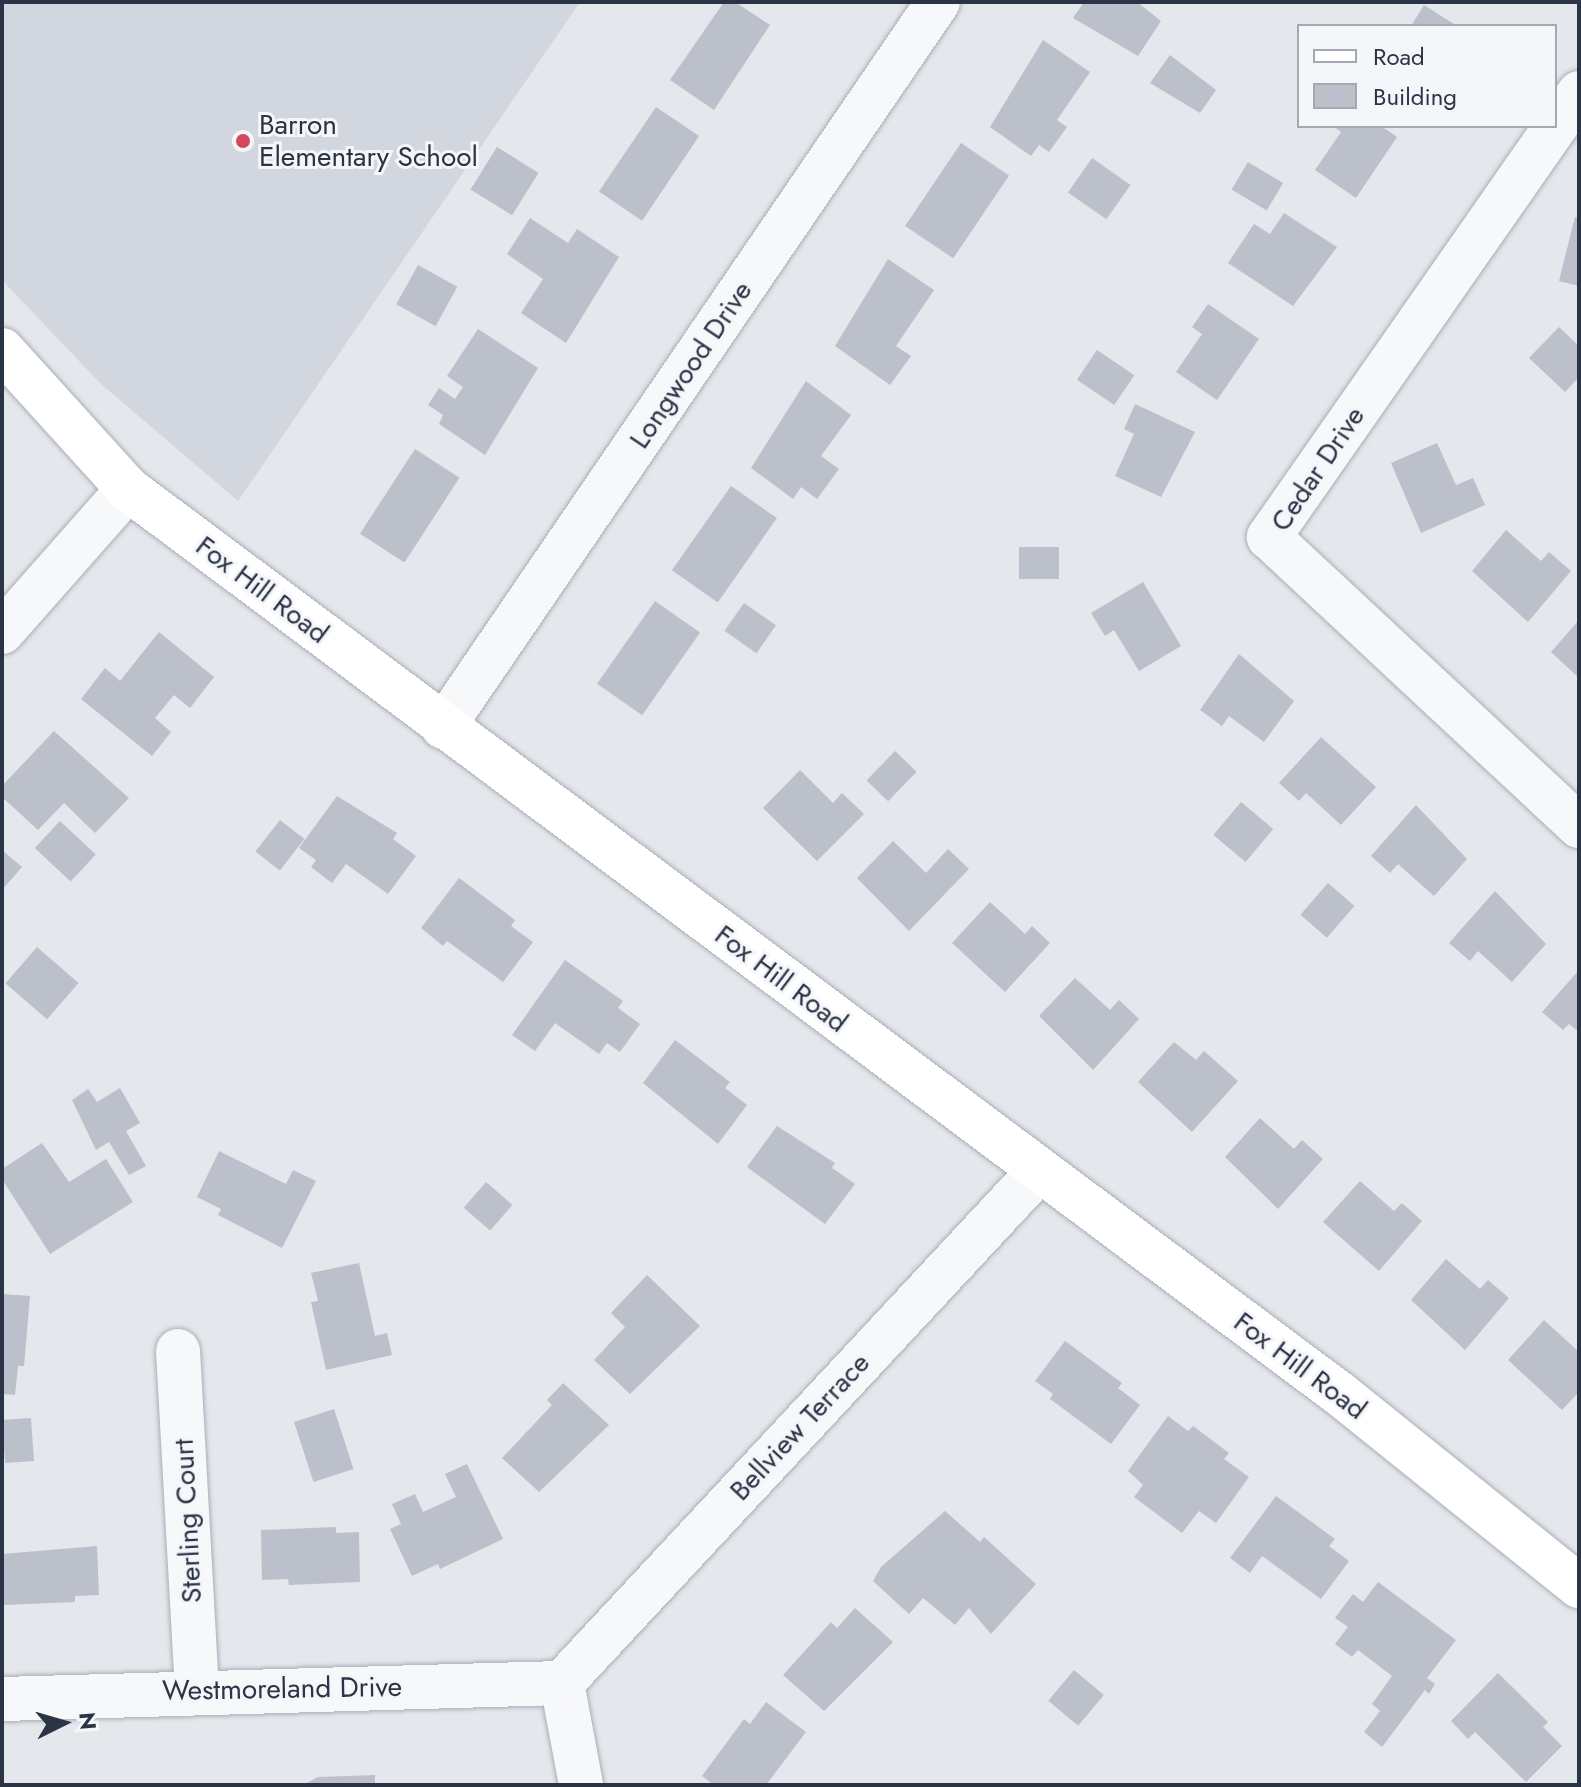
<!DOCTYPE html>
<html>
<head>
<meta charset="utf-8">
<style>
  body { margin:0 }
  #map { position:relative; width:1581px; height:1787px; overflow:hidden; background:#e4e7ec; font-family:Jost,sans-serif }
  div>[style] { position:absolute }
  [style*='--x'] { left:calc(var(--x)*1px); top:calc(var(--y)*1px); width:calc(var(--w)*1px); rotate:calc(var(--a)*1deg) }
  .built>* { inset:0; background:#d2d6de }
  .building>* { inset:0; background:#bbc0ca; transform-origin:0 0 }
  .roads { filter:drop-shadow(0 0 2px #a9aeb7) drop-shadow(0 0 2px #a9aeb7) }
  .minor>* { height:44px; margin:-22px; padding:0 22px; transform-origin:22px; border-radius:22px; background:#f7f8fa }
  .secondary>* { height:44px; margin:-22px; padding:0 22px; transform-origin:22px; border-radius:22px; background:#fff }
  .dots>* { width:22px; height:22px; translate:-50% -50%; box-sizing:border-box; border:4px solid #f4f6f9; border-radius:50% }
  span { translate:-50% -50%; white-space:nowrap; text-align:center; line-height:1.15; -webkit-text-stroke:6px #f4f6f9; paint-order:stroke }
  .poi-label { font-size:28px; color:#2b3445 }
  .left { translate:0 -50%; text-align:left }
  .street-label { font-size:28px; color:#2b3445 }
  .frame { position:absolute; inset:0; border:4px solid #2b3445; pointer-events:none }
  .legend { position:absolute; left:1297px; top:24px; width:260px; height:104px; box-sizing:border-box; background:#f4f6f9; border:2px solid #a4a8b1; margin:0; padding:10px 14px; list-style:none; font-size:24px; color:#2b3445 }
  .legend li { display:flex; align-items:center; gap:16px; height:40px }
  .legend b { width:40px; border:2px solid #a4a8b1 }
  .north { position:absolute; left:24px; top:1683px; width:80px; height:80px; -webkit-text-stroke:6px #f4f6f9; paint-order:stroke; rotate:85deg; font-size:22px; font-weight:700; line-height:32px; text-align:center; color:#2b3445 }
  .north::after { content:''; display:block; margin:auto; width:28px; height:36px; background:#2b3445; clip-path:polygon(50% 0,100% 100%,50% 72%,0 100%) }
</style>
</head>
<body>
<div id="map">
  <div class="built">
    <div style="clip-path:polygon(2px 2px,580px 2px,238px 501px,100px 383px,2px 280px)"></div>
  </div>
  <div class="building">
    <div style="clip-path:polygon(724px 2px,735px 2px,770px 25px,714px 110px,670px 80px)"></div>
    <div style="clip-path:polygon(1084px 2px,1137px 2px,1161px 21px,1138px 56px,1073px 18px)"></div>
    <div style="clip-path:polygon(1424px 5px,1457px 26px,1411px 26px)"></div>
    <div style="clip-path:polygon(1043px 40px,1090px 72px,1057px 120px,1067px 127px,1049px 152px,1039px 145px,1031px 156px,990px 127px)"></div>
    <div style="clip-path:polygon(1170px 55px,1216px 90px,1200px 113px,1150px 83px)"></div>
    <div style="left:656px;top:107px;width:52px;height:102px;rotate:34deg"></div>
    <div style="clip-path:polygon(1333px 126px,1381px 126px,1397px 137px,1356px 198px,1315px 170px,1341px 132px)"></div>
    <div style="left:961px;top:143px;width:58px;height:100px;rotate:34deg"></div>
    <div style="left:497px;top:147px;width:49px;height:50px;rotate:32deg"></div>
    <div style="left:1092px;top:158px;width:47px;height:42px;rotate:35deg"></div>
    <div style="left:1248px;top:162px;width:41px;height:32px;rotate:31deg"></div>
    <div style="clip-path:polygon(1284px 213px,1337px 247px,1293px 306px,1228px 263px,1254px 224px,1270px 234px)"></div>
    <div style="clip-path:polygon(1575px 217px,1579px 218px,1579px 286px,1559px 281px)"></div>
    <div style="clip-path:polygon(530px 218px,568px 243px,577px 229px,619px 257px,566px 343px,521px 313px,543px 279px,507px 254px)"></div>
    <div style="clip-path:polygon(888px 259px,934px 290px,896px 346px,911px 356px,890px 385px,835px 346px)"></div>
    <div style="left:418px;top:265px;width:45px;height:45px;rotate:29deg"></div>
    <div style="clip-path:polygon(1208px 304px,1259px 339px,1217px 400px,1176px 372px,1202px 334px,1192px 327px)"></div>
    <div style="clip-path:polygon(1559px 327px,1579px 346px,1579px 377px,1565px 392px,1529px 358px)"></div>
    <div style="clip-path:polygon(478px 329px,538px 368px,485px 455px,439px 424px,443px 415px,428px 405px,439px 388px,455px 399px,463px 387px,447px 376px)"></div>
    <div style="left:1097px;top:350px;width:45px;height:36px;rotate:34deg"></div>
    <div style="clip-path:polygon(806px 381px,851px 415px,821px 456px,839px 469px,817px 499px,801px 487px,793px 499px,751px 468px)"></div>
    <div style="clip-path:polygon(1135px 404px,1195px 432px,1161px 497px,1115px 476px,1134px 434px,1124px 429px)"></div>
    <div style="clip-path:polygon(1437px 443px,1456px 485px,1473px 478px,1485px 505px,1421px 533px,1391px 463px)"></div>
    <div style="left:415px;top:449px;width:53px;height:101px;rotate:33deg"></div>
    <div style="left:731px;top:486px;width:56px;height:103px;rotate:35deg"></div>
    <div style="clip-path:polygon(1506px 530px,1541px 561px,1549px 552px,1571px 571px,1528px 622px,1472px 571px)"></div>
    <div style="left:1059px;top:547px;width:32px;height:40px;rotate:90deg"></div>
    <div style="clip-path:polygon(1143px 582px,1181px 646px,1139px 671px,1114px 630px,1105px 636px,1091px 613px)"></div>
    <div style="left:655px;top:601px;width:55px;height:101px;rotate:35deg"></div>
    <div style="left:744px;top:603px;width:39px;height:34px;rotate:35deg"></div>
    <div style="clip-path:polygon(1579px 620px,1579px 678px,1551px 652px)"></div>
    <div style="clip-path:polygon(159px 632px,214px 677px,190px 708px,174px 695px,155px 718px,171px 732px,152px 756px,81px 699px,105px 668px,120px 681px)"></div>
    <div style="clip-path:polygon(1239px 654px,1294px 701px,1264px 742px,1229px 716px,1222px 726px,1200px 710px)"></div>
    <div style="clip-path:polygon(54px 731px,129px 798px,95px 833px,64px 803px,38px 830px,2px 797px,2px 786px)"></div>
    <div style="clip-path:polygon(1321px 737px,1376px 787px,1341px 825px,1306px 793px,1299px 801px,1279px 783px)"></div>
    <div style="left:895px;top:751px;width:30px;height:41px;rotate:44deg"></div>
    <div style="clip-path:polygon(800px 770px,833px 803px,842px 793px,864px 814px,817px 861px,763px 808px)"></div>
    <div style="clip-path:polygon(337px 796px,397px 833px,393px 839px,416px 856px,388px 894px,346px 864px,332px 883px,311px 867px,316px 860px,299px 848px)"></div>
    <div style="left:1241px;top:802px;width:42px;height:43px;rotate:40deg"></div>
    <div style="clip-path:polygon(1416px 805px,1467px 859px,1434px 896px,1398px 864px,1390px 873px,1371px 856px)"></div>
    <div style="left:280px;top:820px;width:31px;height:40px;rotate:38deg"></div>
    <div style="left:60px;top:821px;width:49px;height:37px;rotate:43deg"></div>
    <div style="clip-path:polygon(893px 841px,926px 873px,948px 849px,969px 869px,909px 931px,857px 878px)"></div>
    <div style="clip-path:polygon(2px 850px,22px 867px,2px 890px)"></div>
    <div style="clip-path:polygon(459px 878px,515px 920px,511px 926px,533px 942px,503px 982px,447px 941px,443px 946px,421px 928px)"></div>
    <div style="left:1328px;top:883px;width:35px;height:42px;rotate:41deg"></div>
    <div style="clip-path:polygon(1495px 891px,1546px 944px,1512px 982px,1478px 951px,1470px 961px,1449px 943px)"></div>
    <div style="clip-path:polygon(990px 902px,1025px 934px,1032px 926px,1050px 943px,1005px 992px,952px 943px)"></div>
    <div style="left:37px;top:947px;width:55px;height:48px;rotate:41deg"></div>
    <div style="clip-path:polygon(565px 960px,623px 1001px,618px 1008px,640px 1024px,620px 1052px,607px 1043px,599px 1054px,555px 1023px,535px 1051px,512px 1035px)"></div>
    <div style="clip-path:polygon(1579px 970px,1579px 1032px,1569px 1024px,1563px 1030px,1542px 1012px)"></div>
    <div style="clip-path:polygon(1075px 978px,1110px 1010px,1119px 1000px,1139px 1019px,1093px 1070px,1039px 1016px)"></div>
    <div style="clip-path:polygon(675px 1040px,730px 1082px,725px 1088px,747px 1105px,718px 1144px,643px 1083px)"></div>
    <div style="clip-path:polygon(1174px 1042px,1196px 1060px,1204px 1051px,1238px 1081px,1192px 1132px,1138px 1082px)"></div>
    <div style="clip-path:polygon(120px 1088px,140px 1123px,126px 1131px,146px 1166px,129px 1175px,109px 1142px,96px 1150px,72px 1100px,88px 1089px,97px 1102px)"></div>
    <div style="clip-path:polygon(1260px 1118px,1294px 1149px,1302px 1140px,1323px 1159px,1278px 1209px,1225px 1157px)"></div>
    <div style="clip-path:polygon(777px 1126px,835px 1163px,832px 1168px,855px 1184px,825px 1224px,747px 1167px)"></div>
    <div style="clip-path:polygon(42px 1143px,69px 1182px,106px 1159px,133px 1202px,50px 1254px,2px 1179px,2px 1169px)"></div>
    <div style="clip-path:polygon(219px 1151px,286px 1184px,293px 1170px,316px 1181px,282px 1248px,218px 1215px,221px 1209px,197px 1197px)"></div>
    <div style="clip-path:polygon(1360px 1181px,1394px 1211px,1402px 1203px,1422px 1221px,1379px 1271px,1323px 1222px)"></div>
    <div style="left:486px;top:1182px;width:35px;height:34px;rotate:41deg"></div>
    <div style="clip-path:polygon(1446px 1259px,1480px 1289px,1488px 1280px,1509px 1298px,1465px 1350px,1411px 1300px)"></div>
    <div style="clip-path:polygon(359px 1263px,375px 1336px,387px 1333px,392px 1355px,326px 1370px,311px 1302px,318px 1301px,311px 1273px)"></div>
    <div style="clip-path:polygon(647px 1275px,700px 1326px,630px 1394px,594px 1360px,625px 1327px,611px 1313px)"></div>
    <div style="clip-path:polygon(2px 1294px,30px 1296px,24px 1366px,18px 1366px,15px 1395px,2px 1394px)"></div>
    <div style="clip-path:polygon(1544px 1320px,1579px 1352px,1579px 1392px,1562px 1410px,1508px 1360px)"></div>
    <div style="clip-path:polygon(1065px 1341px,1122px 1383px,1118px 1388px,1140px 1405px,1111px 1444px,1050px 1399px,1053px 1394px,1035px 1381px)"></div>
    <div style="clip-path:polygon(563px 1383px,609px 1425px,539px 1492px,502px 1458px,552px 1405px,547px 1400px)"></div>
    <div style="left:334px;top:1409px;width:63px;height:42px;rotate:72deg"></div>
    <div style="clip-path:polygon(1168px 1416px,1188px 1431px,1193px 1426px,1229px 1453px,1224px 1459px,1249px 1477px,1216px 1523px,1199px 1511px,1182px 1533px,1134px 1497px,1143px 1485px,1128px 1471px)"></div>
    <div style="left:31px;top:1418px;width:43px;height:29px;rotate:86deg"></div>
    <div style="clip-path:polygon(467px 1464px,503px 1539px,440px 1569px,438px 1564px,412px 1576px,390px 1529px,401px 1524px,392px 1504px,415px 1494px,423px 1512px,456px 1497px,445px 1474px)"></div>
    <div style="clip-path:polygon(1276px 1496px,1335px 1539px,1329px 1546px,1349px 1561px,1321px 1599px,1262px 1556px,1250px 1573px,1230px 1558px)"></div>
    <div style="clip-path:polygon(945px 1511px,980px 1542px,984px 1537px,1036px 1584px,991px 1634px,969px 1608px,955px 1625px,923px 1598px,909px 1614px,873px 1581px,881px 1567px)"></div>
    <div style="clip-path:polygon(336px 1527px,336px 1533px,359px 1532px,360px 1582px,289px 1585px,288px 1579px,262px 1580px,261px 1530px)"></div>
    <div style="clip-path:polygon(97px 1546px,99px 1595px,75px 1596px,75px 1602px,4px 1605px,2px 1554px)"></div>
    <div style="clip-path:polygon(1378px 1582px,1456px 1640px,1427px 1678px,1435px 1684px,1429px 1694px,1425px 1690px,1382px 1747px,1364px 1732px,1380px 1711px,1372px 1704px,1392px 1676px,1358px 1650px,1352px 1657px,1335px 1644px,1348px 1627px,1335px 1618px,1353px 1594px,1363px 1602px)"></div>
    <div style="clip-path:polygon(855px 1608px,893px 1642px,824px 1711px,783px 1675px,831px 1622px,837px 1628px)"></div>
    <div style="left:1074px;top:1670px;width:39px;height:40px;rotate:40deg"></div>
    <div style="clip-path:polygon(1498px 1673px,1548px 1722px,1543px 1727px,1562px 1746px,1526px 1782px,1475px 1732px,1468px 1739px,1451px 1721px)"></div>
    <div style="clip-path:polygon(766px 1702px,806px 1732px,766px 1785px,714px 1785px,702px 1776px,744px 1719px,750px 1724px)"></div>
    <div style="clip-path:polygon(375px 1775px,375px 1785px,303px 1785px,318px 1777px)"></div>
  </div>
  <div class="roads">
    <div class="minor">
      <div style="--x:1579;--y:93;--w:542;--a:124.92"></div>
      <div style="--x:1269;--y:537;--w:424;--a:43"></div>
      <div style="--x:2;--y:632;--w:191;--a:-48.6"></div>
      <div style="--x:443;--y:727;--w:878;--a:-55.68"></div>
      <div style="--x:178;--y:1351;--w:341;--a:86.8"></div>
      <div style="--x:562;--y:1683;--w:700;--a:-47.03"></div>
      <div style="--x:562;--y:1683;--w:104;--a:79.4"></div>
      <div style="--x:2;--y:1699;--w:560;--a:-1.64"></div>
    </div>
    <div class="secondary">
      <div style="--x:2;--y:350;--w:188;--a:47.8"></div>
      <div style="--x:128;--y:489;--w:1513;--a:36.75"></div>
      <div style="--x:1340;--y:1394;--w:307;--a:38.8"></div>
    </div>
  </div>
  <div class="dots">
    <div style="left:243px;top:141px;background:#d1495b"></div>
  </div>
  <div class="poi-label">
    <span class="left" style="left:259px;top:141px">Barron<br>Elementary School</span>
  </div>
  <div class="street-label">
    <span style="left:691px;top:365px;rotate:-56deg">Longwood Drive</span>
    <span style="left:1318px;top:469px;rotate:-56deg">Cedar Drive</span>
    <span style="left:262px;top:590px;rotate:37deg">Fox Hill Road</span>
    <span style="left:781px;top:979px;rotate:37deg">Fox Hill Road</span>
    <span style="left:1300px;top:1366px;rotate:37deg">Fox Hill Road</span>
    <span style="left:800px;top:1427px;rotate:-47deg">Bellview Terrace</span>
    <span style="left:188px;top:1521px;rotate:-93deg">Sterling Court</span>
    <span style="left:282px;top:1689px;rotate:-1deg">Westmoreland Drive</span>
  </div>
  <div class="frame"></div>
  <ul class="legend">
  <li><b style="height:10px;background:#fff"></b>Road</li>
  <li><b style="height:22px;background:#bbc0ca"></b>Building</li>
  </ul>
  <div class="north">N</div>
</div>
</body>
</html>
